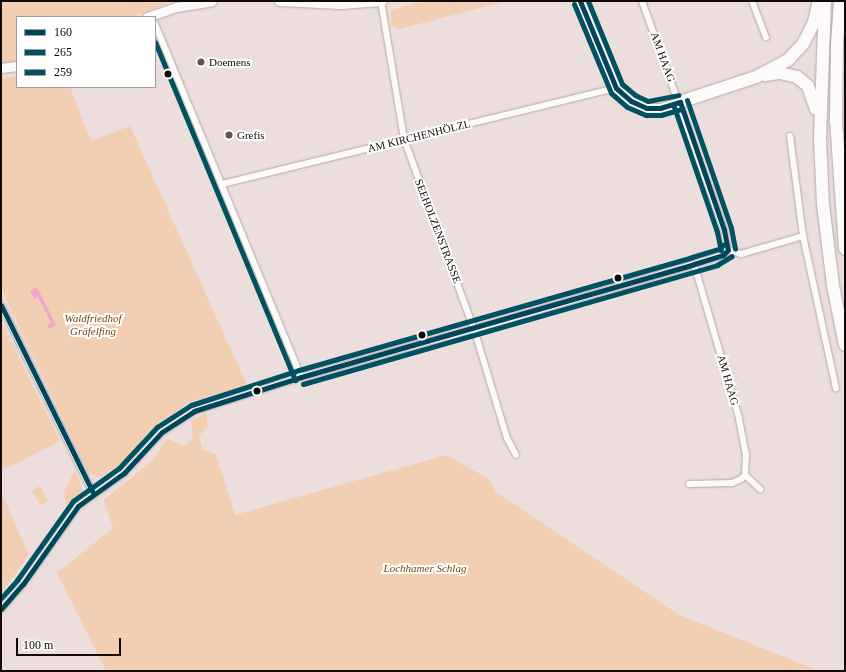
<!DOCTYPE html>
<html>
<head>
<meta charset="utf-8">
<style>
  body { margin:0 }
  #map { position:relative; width:846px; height:672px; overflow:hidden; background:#ecdedc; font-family:Georgia,serif }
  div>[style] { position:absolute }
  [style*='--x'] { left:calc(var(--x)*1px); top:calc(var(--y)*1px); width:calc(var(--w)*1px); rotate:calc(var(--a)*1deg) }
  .green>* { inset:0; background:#f2ceb2; transform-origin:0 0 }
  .water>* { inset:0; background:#f0a8c9 }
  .roads { filter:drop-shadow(0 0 1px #b4aaa8) drop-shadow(0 0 1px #b4aaa8) }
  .street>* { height:6px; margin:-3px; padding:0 3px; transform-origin:3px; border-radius:3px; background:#fcfafa }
  .secondary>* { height:9px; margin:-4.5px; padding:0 4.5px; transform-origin:4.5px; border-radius:4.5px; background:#fcfafa }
  .highway>* { height:12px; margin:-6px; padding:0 6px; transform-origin:6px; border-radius:6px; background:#fcfafa }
  .bus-1>* { height:5px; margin:-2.5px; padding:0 2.5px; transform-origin:2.5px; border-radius:2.5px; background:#00465a }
  .bus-2>* { height:5px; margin:-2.5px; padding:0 2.5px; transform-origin:2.5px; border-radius:2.5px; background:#005262 }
  .bus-3>* { height:5px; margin:-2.5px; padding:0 2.5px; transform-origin:2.5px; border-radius:2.5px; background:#005262 }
  .dots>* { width:11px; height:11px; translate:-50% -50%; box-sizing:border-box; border:2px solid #fff; border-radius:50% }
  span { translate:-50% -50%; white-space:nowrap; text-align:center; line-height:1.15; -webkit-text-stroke:4px #fff; paint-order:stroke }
  .street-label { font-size:11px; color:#110a09 }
  .poi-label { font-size:11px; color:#110a09 }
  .left { translate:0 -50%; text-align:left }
  .park-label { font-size:11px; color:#774609; font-style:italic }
  .frame { position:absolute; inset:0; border:2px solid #110a09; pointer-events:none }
  .legend { position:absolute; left:16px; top:16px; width:140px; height:72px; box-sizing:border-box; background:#fff; border:1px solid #a09d9d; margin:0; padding:5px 7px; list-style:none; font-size:12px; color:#110a09 }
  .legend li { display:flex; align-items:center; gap:8px; height:20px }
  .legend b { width:20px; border:1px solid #a09d9d }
  .scale { position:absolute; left:16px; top:638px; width:105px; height:18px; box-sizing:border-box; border:2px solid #110a09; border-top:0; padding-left:5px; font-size:12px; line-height:14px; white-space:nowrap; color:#110a09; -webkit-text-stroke:3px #fff; paint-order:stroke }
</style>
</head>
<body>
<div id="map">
  <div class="green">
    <div style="clip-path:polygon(1px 1px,173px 1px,132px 17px,17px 17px,17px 61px,1px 63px)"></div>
    <div style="clip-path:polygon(425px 1px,507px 1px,399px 29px,391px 26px,391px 10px)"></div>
    <div style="clip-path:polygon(17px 76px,17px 87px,70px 87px,91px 141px,130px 126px,247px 385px,190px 402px,163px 421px,133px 455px,101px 477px,97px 478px,88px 472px,1px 288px,1px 78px)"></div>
    <div style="clip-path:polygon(1px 321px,60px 441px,1px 471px)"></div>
    <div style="clip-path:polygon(206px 413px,208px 426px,199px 436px,203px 450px,216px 454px,235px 515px,446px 455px,489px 479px,496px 492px,679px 615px,820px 671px,106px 671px,57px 573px,113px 528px,104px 500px,151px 462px,167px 439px,186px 446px,193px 438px,191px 421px)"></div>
    <div style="clip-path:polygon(75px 470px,83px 492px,66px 505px,64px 492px)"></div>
    <div style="left:40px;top:486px;width:17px;height:9px;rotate:62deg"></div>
    <div style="clip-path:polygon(1px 492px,29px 555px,1px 594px)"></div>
  </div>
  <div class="water">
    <div style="clip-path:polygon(37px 287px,56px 325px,49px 329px,47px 325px,51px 323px,38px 297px,34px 299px,30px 291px)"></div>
  </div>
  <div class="roads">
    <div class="street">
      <div style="--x:381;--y:1;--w:140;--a:80.5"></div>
      <div style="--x:404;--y:139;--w:202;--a:69.8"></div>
      <div style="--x:474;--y:329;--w:114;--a:73.2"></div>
      <div style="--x:507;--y:438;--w:19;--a:62"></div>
      <div style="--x:642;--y:1;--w:243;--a:70.3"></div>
      <div style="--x:724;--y:230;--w:20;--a:79"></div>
      <div style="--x:752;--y:1;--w:39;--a:69"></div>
      <div style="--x:155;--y:24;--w:382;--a:67.5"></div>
      <div style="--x:790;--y:136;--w:101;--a:82.6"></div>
      <div style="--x:803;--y:236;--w:156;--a:77.8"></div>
      <div style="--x:222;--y:184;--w:406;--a:-13.7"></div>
      <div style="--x:728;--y:250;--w:14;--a:17"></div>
      <div style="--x:741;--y:254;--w:65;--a:-16.2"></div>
      <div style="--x:1;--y:305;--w:209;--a:63.9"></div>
      <div style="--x:745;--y:475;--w:21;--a:43"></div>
      <div style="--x:689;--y:484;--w:43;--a:-1.3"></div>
      <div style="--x:732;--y:483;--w:10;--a:-24"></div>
      <div style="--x:741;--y:479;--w:6;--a:-45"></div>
      <div style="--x:745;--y:475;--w:20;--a:-87"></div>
      <div style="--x:746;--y:455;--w:38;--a:-101"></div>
      <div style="--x:739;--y:418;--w:160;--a:-106.3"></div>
      <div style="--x:1;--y:609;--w:33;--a:-49"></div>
      <div style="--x:23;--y:584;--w:95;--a:-54.8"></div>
      <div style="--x:78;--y:506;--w:57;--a:-35.7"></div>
      <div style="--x:124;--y:473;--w:56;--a:-47.2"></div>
      <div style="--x:162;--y:432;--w:38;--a:-33"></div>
      <div style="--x:194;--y:411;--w:112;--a:-17.6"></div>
      <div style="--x:301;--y:377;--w:198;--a:-15.5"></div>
      <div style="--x:492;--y:324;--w:211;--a:-16.5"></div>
      <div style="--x:694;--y:264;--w:30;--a:-17"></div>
      <div style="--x:723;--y:255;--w:7;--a:-45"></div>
    </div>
    <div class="secondary">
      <div style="--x:279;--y:1;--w:61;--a:2.8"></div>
      <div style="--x:340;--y:4;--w:42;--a:-4.1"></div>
      <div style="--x:580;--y:1;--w:94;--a:67.5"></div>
      <div style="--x:616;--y:88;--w:20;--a:41"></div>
      <div style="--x:631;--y:101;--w:17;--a:24"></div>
      <div style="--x:647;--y:108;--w:13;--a:0"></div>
      <div style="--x:660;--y:108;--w:21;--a:-17"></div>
      <div style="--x:147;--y:17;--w:31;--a:-19"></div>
      <div style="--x:176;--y:7;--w:36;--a:-9"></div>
      <div style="--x:1;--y:68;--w:16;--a:-7"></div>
    </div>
    <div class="highway">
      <div style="--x:825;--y:1;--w:137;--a:92.1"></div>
      <div style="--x:820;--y:138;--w:66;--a:87.4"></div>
      <div style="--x:823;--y:204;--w:83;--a:83"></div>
      <div style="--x:833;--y:286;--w:60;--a:78.5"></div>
      <div style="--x:840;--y:1;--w:44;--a:93.9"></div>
      <div style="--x:837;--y:45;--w:75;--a:90.8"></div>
      <div style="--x:836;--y:120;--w:129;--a:86"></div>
      <div style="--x:765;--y:75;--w:15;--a:-8"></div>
      <div style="--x:780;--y:73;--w:17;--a:13"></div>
      <div style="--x:797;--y:77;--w:14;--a:39"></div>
      <div style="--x:808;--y:86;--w:24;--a:71"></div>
      <div style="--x:680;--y:102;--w:80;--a:-18.2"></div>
      <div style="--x:756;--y:77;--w:36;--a:-28"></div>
      <div style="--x:788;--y:60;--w:22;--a:-47"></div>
      <div style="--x:803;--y:44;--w:25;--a:-63"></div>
      <div style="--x:814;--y:22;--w:22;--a:-77"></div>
    </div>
  </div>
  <div class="bus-1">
    <div style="--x:580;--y:1;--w:94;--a:67.5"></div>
    <div style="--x:616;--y:88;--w:20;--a:41"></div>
    <div style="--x:631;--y:101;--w:17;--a:24"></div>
    <div style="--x:647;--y:108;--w:13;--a:0"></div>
    <div style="--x:660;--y:108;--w:21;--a:-17"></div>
    <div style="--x:680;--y:102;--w:135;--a:71"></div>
    <div style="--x:724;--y:230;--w:20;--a:79"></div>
    <div style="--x:1;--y:305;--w:209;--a:63.9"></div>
    <div style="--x:1;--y:609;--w:33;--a:-49"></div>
    <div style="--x:23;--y:584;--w:95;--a:-54.8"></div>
    <div style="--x:78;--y:506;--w:57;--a:-35.7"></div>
    <div style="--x:124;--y:473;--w:56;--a:-47.2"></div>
    <div style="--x:162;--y:432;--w:38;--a:-33"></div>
    <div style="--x:194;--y:411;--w:112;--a:-17.6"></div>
    <div style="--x:301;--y:377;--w:409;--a:-16"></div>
    <div style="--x:694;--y:264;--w:30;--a:-17"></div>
    <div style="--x:723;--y:255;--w:7;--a:-45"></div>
  </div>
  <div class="bus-2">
    <div style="--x:574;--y:4;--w:96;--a:67.4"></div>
    <div style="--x:611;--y:93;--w:21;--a:41"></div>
    <div style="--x:627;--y:107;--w:21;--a:23"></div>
    <div style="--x:646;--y:115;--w:15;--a:0"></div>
    <div style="--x:661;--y:115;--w:22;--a:-16"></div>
    <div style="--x:155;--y:42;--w:366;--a:67.5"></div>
    <div style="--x:673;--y:104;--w:135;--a:71"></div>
    <div style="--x:717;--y:232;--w:19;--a:78"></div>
    <div style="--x:303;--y:384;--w:431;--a:-16"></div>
    <div style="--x:717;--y:265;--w:17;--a:-31"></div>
  </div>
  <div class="bus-3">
    <div style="--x:588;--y:1;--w:90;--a:67.7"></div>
    <div style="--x:622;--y:84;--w:17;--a:40"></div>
    <div style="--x:635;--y:95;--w:14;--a:25"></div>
    <div style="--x:648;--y:101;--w:31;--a:-11"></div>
    <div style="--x:687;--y:100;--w:135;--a:71"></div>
    <div style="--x:731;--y:228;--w:21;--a:79"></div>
    <div style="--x:1;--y:598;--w:24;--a:-48"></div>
    <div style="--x:17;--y:580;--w:97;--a:-54.7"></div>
    <div style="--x:73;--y:501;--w:57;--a:-35.7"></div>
    <div style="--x:119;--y:468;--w:56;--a:-47.2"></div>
    <div style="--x:157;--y:427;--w:40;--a:-32.9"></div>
    <div style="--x:191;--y:405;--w:114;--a:-18"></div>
    <div style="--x:299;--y:370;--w:409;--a:-16"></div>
    <div style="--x:692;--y:257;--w:28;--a:-17"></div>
    <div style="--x:719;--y:249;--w:6;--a:-45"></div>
  </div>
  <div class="dots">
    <div style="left:201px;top:62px;background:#5e5453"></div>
    <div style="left:168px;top:74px;background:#110a09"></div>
    <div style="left:229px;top:135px;background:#5e5453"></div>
    <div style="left:618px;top:278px;background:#110a09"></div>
    <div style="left:422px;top:335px;background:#110a09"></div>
    <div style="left:257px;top:391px;background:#110a09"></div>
  </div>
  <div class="street-label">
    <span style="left:663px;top:57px;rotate:70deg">AM HAAG</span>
    <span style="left:419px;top:136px;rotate:-14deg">AM KIRCHENHÖLZL</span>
    <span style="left:438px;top:231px;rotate:69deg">SEEHOLZENSTRASSE</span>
    <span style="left:728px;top:380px;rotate:74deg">AM HAAG</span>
  </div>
  <div class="poi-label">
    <span class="left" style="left:209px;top:62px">Doemens</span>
    <span class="left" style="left:237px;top:135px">Grefis</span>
  </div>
  <div class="park-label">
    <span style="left:93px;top:325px">Waldfriedhof<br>Gräfelfing</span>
    <span style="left:425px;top:568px">Lochhamer Schlag</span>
  </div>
  <div class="frame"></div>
  <ul class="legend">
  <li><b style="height:5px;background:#00465a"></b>160</li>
  <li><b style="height:5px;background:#005262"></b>265</li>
  <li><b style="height:5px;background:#005262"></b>259</li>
  </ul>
  <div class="scale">100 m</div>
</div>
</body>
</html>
